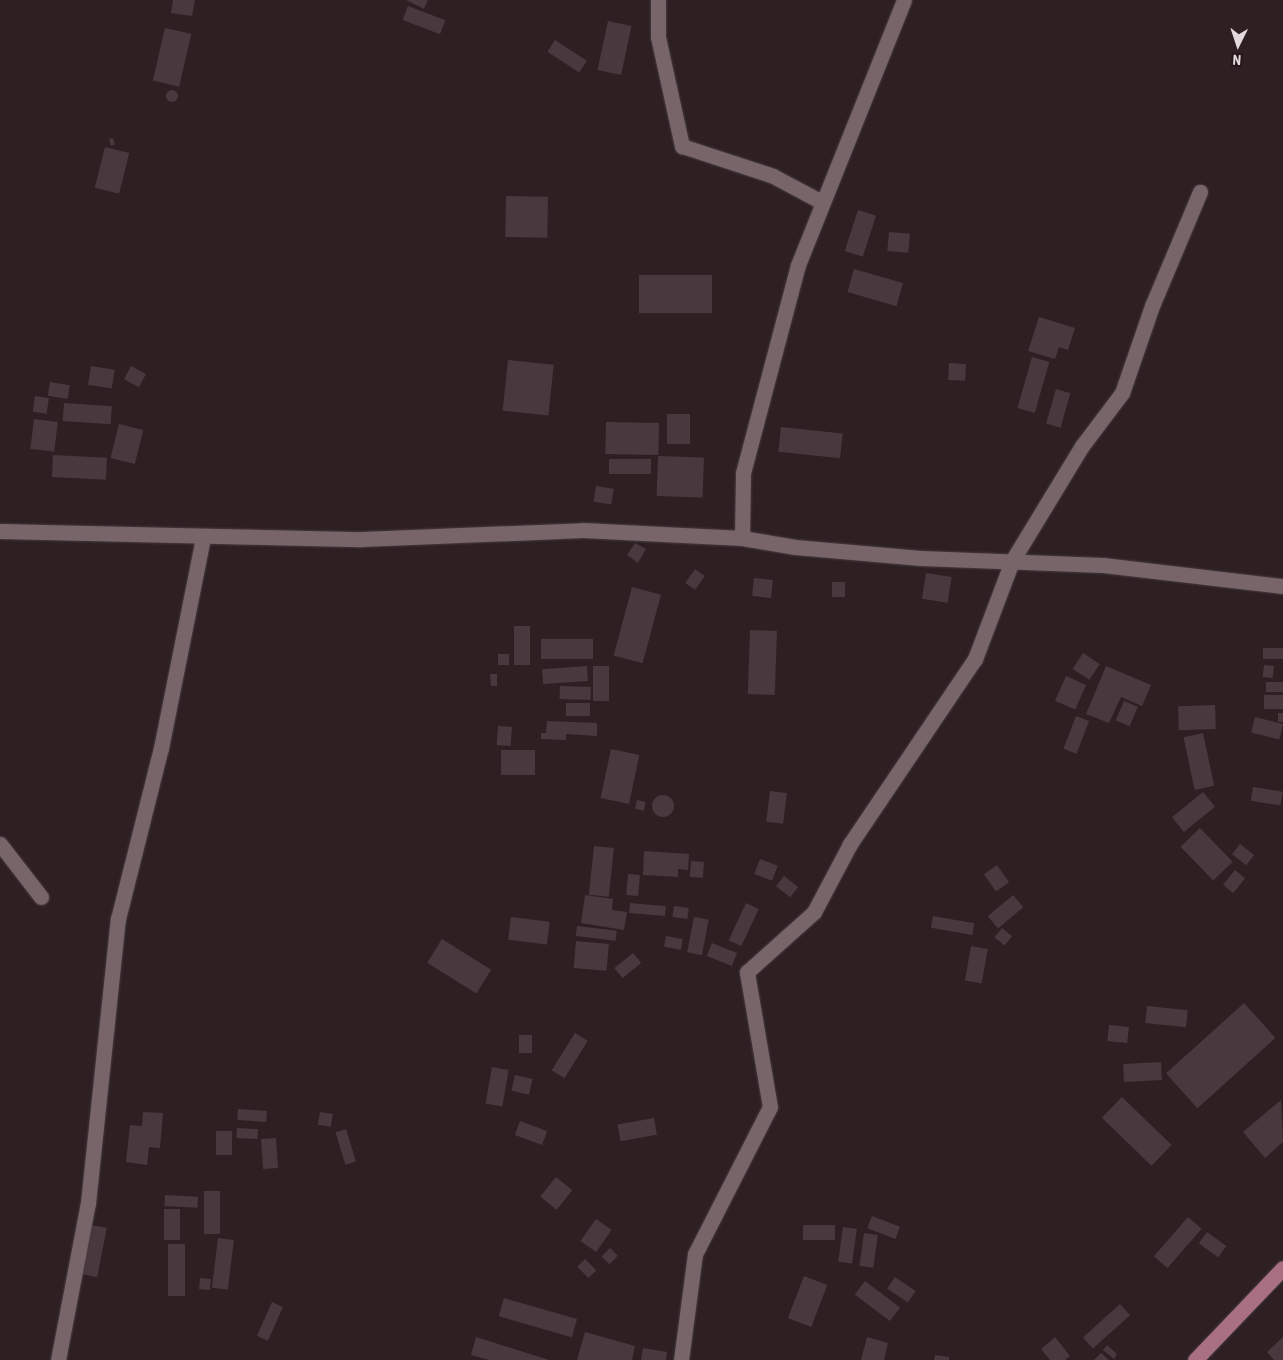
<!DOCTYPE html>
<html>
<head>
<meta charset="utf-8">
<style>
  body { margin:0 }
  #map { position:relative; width:1283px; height:1360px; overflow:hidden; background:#2e1f23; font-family:"Roboto Condensed",sans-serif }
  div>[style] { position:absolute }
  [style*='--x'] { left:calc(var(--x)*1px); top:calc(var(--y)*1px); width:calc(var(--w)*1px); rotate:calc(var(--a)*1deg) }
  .building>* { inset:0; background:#49393e; transform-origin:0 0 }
  .round { border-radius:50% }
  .roads { filter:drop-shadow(0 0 1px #473b3f) drop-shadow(0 0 1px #473b3f) }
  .street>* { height:15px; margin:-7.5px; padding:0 7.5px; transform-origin:7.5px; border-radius:7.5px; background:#77656a }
  .primary>* { height:15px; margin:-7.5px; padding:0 7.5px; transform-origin:7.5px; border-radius:7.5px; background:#a97083 }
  span { translate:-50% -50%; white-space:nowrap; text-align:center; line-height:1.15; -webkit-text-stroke:4px #24161a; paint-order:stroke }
  .north { position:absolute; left:1213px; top:20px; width:50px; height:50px; -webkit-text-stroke:4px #24161a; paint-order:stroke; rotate:184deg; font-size:14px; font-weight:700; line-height:20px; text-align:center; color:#e4d9dc }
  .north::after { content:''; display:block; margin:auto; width:18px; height:22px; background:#e4d9dc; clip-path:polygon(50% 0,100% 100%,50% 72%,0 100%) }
</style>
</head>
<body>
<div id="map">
  <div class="building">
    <div style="clip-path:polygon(173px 0,195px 0,192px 16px,171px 13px)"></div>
    <div style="clip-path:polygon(406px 0,428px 0,424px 9px)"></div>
    <div style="left:408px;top:6px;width:40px;height:15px;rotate:21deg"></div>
    <div style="left:608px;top:21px;width:24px;height:50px;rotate:12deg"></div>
    <div style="left:165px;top:28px;width:27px;height:54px;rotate:13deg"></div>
    <div style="left:555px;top:40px;width:38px;height:14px;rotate:33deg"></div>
    <div class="round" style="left:166px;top:90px;width:12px;height:12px"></div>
    <div style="left:113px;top:138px;width:7px;height:4px;rotate:74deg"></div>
    <div style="left:105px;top:147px;width:25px;height:42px;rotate:14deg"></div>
    <div style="left:506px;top:196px;width:42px;height:41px;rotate:1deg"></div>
    <div style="left:858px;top:210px;width:19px;height:43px;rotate:18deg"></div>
    <div style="left:889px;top:232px;width:21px;height:19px;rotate:5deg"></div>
    <div style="left:854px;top:269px;width:51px;height:24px;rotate:16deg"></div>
    <div style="left:639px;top:275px;width:73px;height:38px"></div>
    <div style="clip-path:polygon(1039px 317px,1075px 328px,1068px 350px,1059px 347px,1055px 359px,1028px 351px)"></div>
    <div style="left:1032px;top:357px;width:18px;height:53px;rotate:16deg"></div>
    <div style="left:508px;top:360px;width:46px;height:51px;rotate:6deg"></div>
    <div style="left:949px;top:363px;width:17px;height:17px;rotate:3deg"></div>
    <div style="left:91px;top:366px;width:24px;height:19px;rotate:9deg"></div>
    <div style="left:131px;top:366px;width:17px;height:15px;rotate:28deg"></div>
    <div style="left:50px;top:382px;width:20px;height:14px;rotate:9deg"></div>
    <div style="left:1056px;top:389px;width:15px;height:36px;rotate:16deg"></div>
    <div style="left:35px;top:396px;width:14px;height:16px;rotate:8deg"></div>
    <div style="left:64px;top:403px;width:48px;height:18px;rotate:4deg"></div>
    <div style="left:667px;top:414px;width:23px;height:30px"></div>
    <div style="left:34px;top:419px;width:24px;height:30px;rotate:7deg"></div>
    <div style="left:606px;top:422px;width:53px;height:32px;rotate:1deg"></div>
    <div style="left:119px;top:424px;width:25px;height:35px;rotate:14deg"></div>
    <div style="left:781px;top:427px;width:62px;height:25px;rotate:6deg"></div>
    <div style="left:53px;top:455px;width:54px;height:22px;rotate:3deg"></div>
    <div style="left:658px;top:456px;width:46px;height:40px;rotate:2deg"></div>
    <div style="left:651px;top:459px;width:15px;height:42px;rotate:90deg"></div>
    <div style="left:596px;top:486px;width:18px;height:16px;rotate:9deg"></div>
    <div style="clip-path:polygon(635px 543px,646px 549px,638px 563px,627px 555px)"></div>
    <div style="left:695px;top:569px;width:12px;height:17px;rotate:35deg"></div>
    <div style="left:926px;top:573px;width:26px;height:26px;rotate:9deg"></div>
    <div style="left:754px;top:578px;width:19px;height:18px;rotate:6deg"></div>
    <div style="left:832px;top:582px;width:13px;height:15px"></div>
    <div style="left:632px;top:587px;width:30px;height:71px;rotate:15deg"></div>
    <div style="left:514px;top:626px;width:16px;height:39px"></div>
    <div style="left:750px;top:630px;width:27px;height:64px;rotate:2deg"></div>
    <div style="left:593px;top:639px;width:20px;height:52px;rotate:90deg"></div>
    <div style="left:1263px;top:648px;width:20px;height:11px"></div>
    <div style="left:1083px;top:653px;width:20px;height:19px;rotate:33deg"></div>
    <div style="left:498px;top:654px;width:11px;height:11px"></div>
    <div style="left:1264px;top:665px;width:10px;height:12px;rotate:6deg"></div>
    <div style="left:587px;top:666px;width:15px;height:45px;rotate:86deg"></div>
    <div style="left:593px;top:666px;width:16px;height:35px"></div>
    <div style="clip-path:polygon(1106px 666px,1151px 685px,1142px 706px,1121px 697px,1109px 723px,1086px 714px)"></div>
    <div style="clip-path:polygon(490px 674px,497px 674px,497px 686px,491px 686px)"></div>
    <div style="left:1066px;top:676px;width:22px;height:27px;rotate:24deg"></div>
    <div style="left:1266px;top:682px;width:17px;height:10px"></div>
    <div style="left:560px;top:686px;width:31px;height:13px;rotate:2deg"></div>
    <div style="left:1264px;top:695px;width:19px;height:14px"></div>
    <div style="left:1124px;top:701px;width:15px;height:21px;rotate:23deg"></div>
    <div style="left:566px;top:703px;width:24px;height:13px"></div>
    <div style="left:1215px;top:705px;width:24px;height:37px;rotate:88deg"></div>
    <div style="left:1278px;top:713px;width:5px;height:9px"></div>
    <div style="left:1076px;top:716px;width:14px;height:35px;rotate:21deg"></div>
    <div style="left:1255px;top:717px;width:29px;height:16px;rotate:14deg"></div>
    <div style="clip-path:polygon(547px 721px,597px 723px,597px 736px,566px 734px,566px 740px,541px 739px,541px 733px,546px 733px)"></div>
    <div style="left:498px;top:726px;width:14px;height:19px;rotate:4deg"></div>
    <div style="left:1203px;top:733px;width:54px;height:20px;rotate:78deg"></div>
    <div style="left:611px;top:749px;width:29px;height:50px;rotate:12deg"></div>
    <div style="left:501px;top:750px;width:34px;height:25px"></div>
    <div style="left:1253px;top:787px;width:30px;height:14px;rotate:9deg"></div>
    <div style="left:770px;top:791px;width:17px;height:31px;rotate:7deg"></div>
    <div style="left:1203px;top:792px;width:19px;height:40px;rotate:51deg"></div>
    <div class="round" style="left:652px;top:795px;width:22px;height:22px"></div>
    <div style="left:637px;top:800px;width:9px;height:9px;rotate:13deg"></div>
    <div style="left:1200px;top:828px;width:47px;height:27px;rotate:46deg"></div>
    <div style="left:1240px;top:844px;width:18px;height:13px;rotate:38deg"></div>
    <div style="left:594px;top:846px;width:20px;height:49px;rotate:6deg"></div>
    <div style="clip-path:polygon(644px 851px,689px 854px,688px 870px,678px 869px,678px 877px,643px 875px)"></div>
    <div style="left:760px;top:859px;width:19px;height:16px;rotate:21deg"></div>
    <div style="left:691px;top:861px;width:13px;height:16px;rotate:4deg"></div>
    <div style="left:997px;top:865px;width:21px;height:16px;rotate:55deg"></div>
    <div style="left:1235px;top:870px;width:13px;height:19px;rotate:39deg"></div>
    <div style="left:628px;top:874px;width:12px;height:21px;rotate:5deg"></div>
    <div style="left:784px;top:876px;width:18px;height:13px;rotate:38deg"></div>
    <div style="clip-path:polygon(585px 895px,613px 899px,612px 910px,627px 912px,624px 930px,581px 923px)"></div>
    <div style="left:1013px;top:895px;width:16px;height:33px;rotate:50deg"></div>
    <div style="left:630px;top:903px;width:36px;height:10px;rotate:5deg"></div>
    <div style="left:746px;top:903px;width:14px;height:41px;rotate:25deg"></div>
    <div style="left:674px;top:906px;width:15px;height:11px;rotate:8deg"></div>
    <div style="left:933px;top:916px;width:42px;height:12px;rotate:10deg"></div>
    <div style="left:511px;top:917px;width:39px;height:23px;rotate:7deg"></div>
    <div style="left:694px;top:917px;width:15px;height:36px;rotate:11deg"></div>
    <div style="left:577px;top:926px;width:40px;height:10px;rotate:7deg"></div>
    <div style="left:1002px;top:928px;width:13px;height:12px;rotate:39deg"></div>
    <div style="left:666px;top:936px;width:17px;height:11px;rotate:10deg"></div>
    <div style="left:442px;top:939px;width:58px;height:28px;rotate:32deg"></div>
    <div style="left:576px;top:941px;width:33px;height:27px;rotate:5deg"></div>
    <div style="left:712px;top:943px;width:27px;height:14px;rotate:22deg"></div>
    <div style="left:971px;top:946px;width:17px;height:35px;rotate:10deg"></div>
    <div style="left:633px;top:953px;width:13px;height:24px;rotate:51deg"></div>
    <div style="left:1244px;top:1003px;width:47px;height:105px;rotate:48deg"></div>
    <div style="left:1147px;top:1006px;width:41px;height:17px;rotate:6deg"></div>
    <div style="left:1109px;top:1025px;width:20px;height:16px;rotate:6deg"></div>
    <div style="left:575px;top:1033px;width:15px;height:44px;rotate:32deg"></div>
    <div style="left:519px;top:1035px;width:13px;height:18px"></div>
    <div style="left:1161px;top:1062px;width:18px;height:38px;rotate:87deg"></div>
    <div style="left:492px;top:1067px;width:17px;height:37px;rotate:10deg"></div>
    <div style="left:515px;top:1075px;width:18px;height:16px;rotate:13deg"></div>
    <div style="left:1122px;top:1097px;width:69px;height:29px;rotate:44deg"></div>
    <div style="clip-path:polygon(1281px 1100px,1283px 1142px,1265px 1158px,1243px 1132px)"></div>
    <div style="left:238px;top:1109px;width:29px;height:11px;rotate:4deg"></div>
    <div style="clip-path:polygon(143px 1112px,163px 1113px,160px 1148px,149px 1147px,147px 1165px,126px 1162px,130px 1125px,142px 1126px)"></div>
    <div style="left:320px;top:1112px;width:13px;height:13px;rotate:9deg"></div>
    <div style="left:654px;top:1118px;width:17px;height:37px;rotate:80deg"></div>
    <div style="left:520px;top:1121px;width:29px;height:15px;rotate:20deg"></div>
    <div style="left:237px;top:1128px;width:21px;height:10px;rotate:3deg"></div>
    <div style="left:346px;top:1129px;width:34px;height:11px;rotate:73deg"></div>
    <div style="left:216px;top:1131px;width:16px;height:24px"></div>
    <div style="left:276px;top:1138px;width:30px;height:15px;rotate:86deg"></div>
    <div style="left:556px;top:1177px;width:21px;height:25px;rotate:39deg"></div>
    <div style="left:204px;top:1191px;width:16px;height:43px"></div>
    <div style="left:165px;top:1195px;width:33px;height:11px;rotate:3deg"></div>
    <div style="left:164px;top:1209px;width:16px;height:31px"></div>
    <div style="left:872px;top:1216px;width:30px;height:13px;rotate:21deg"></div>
    <div style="left:1188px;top:1217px;width:18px;height:52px;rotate:41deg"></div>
    <div style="left:596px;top:1219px;width:19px;height:27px;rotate:35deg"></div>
    <div style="left:91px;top:1225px;width:16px;height:50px;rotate:11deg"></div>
    <div style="left:803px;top:1225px;width:32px;height:15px"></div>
    <div style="left:843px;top:1227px;width:14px;height:35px;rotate:8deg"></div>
    <div style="left:1207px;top:1232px;width:24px;height:14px;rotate:36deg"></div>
    <div style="left:864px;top:1233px;width:14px;height:33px;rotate:8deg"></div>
    <div style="left:218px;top:1238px;width:16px;height:50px;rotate:7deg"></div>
    <div style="left:168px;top:1244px;width:17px;height:52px"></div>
    <div style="left:610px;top:1248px;width:11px;height:12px;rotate:45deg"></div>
    <div style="left:585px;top:1259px;width:16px;height:11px;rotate:45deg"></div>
    <div style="left:804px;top:1276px;width:25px;height:45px;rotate:21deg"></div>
    <div style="left:895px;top:1277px;width:25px;height:14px;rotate:34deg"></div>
    <div style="left:200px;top:1278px;width:11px;height:11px;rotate:5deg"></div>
    <div style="left:865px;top:1281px;width:44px;height:17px;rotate:37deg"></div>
    <div style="left:504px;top:1298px;width:76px;height:19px;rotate:16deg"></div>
    <div style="left:272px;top:1302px;width:12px;height:37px;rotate:24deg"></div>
    <div style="left:1120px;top:1304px;width:15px;height:50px;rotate:48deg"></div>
    <div style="clip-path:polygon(585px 1332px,635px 1346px,632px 1360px,577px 1360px)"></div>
    <div style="clip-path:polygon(476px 1337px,549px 1360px,489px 1360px,471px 1355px)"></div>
    <div style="clip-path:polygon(867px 1337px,888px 1343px,884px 1360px,861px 1360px)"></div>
    <div style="clip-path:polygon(1055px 1337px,1070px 1356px,1065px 1360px,1050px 1360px,1041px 1349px)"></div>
    <div style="clip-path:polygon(1283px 1337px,1283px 1360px,1274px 1360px,1267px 1352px)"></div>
    <div style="clip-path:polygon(1107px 1345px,1117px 1354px,1114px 1359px,1103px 1350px)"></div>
    <div style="clip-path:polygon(643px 1348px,667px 1352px,666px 1360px,641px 1360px)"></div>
    <div style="clip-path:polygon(1101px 1353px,1109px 1360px,1094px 1360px)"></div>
    <div style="clip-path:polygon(935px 1355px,949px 1357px,949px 1360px,934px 1360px)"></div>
  </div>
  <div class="roads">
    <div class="street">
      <div style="--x:658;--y:0;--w:37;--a:90"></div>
      <div style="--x:658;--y:37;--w:112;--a:77.6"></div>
      <div style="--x:682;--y:146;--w:96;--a:18.2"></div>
      <div style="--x:773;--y:176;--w:55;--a:28"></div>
      <div style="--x:0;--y:531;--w:362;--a:1.3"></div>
      <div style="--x:362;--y:539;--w:221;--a:-2.3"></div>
      <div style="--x:583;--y:530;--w:159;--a:2.9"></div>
      <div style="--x:742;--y:538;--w:54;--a:9.6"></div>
      <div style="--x:795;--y:547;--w:126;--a:5"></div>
      <div style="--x:921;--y:558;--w:182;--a:2.2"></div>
      <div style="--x:1103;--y:565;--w:181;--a:6.7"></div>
      <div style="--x:742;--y:538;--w:65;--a:-89.1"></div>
      <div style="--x:743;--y:473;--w:215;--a:-75.2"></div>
      <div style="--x:798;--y:265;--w:285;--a:-68.2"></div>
      <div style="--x:0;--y:844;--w:67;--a:52.3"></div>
      <div style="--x:58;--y:1360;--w:160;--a:-79.2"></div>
      <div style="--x:88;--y:1203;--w:286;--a:-84"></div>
      <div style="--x:118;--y:919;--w:176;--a:-75.9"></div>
      <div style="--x:161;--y:748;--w:215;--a:-78.7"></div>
      <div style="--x:681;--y:1360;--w:107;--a:-82.5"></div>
      <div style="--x:695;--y:1254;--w:165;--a:-63"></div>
      <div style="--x:770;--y:1107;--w:137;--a:-99.7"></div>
      <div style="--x:747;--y:972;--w:90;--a:-41.8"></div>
      <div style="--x:814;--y:912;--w:77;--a:-62.1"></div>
      <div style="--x:850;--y:844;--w:223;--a:-56"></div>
      <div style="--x:975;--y:659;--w:105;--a:-69.3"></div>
      <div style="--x:1012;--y:561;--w:135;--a:-58.7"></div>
      <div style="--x:1082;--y:446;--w:66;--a:-53"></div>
      <div style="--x:1122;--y:393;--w:92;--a:-71"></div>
      <div style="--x:1152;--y:306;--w:124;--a:-67.2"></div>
    </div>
    <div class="primary">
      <div style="--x:1195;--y:1360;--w:127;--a:-46.3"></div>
    </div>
  </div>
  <div class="north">N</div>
</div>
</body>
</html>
